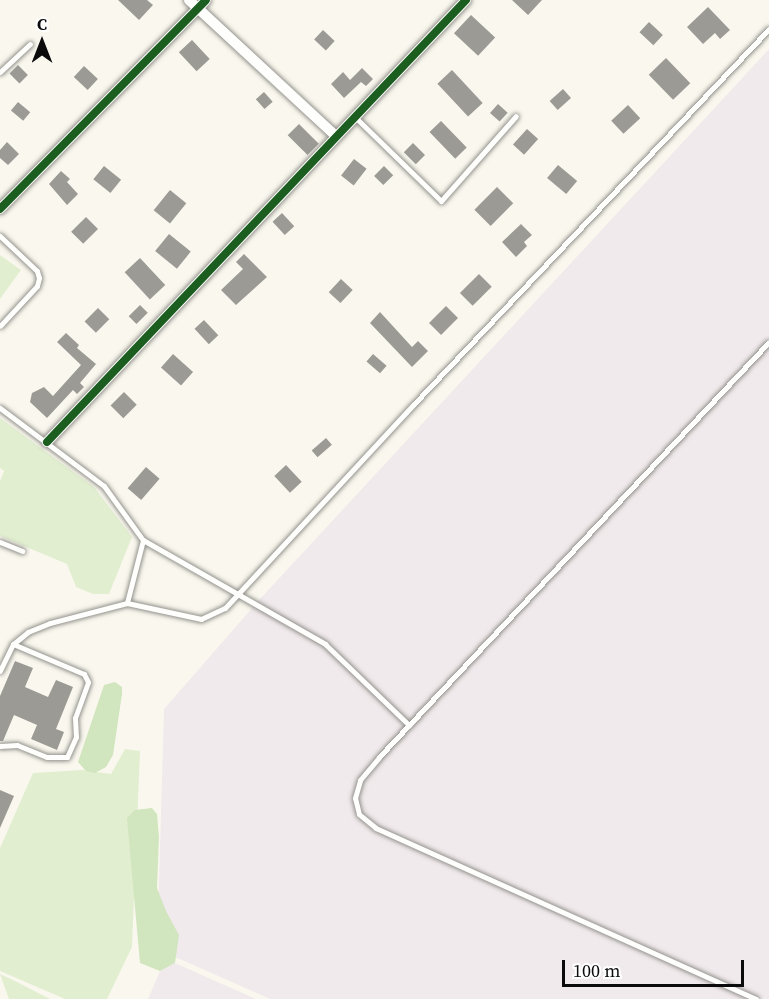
<!DOCTYPE html>
<html>
<head>
<meta charset="utf-8">
<style>
  body { margin:0 }
  #map { position:relative; width:769px; height:999px; overflow:hidden; background:#faf8ee; font-family:"Source Serif 4",serif }
  div>[style] { position:absolute }
  [style*='--x'] { left:calc(var(--x)*1px); top:calc(var(--y)*1px); width:calc(var(--w)*1px); rotate:calc(var(--a)*1deg) }
  .industrial>* { inset:0; background:#f1eaec }
  .green>* { inset:0; background:#e1eed0 }
  .forest>* { inset:0; background:#d1e5be }
  .building>* { inset:0; background:#9c9a95; transform-origin:0 0 }
  .roads { filter:drop-shadow(0 0 2px #93928d) drop-shadow(0 0 2px #93928d) }
  .lane>* { height:5px; margin:-2.5px; padding:0 2.5px; transform-origin:2.5px; border-radius:2.5px; background:#fefefc }
  .street>* { height:10px; margin:-5px; padding:0 5px; transform-origin:5px; border-radius:5px; background:#fefefc }
  .cycleway>* { height:8px; margin:-4px; padding:0 4px; transform-origin:4px; border-radius:4px; background:#1b5e20 }
  span { translate:-50% -50%; white-space:nowrap; text-align:center; line-height:1.15; -webkit-text-stroke:6px #fff; paint-order:stroke }
  .north { position:absolute; left:12px; top:12px; width:60px; height:60px; -webkit-text-stroke:4px #fff; paint-order:stroke; rotate:0deg; font-size:16px; font-weight:700; line-height:24px; text-align:center; color:#0b0b0b }
  .north::after { content:''; display:block; margin:auto; width:21px; height:27px; background:#0b0b0b; clip-path:polygon(50% 0,100% 100%,50% 72%,0 100%) }
  .scale { position:absolute; left:562px; top:960px; width:182px; height:27px; box-sizing:border-box; border:3px solid #0b0b0b; border-top:0; padding-left:8px; font-size:18px; line-height:21px; white-space:nowrap; color:#0b0b0b; -webkit-text-stroke:4px #fff; paint-order:stroke }
</style>
</head>
<body>
<div id="map">
  <div class="industrial">
    <div style="clip-path:polygon(769px 49px,769px 999px,270px 999px,157px 949px,164px 709px,259px 600px)"></div>
    <div style="clip-path:polygon(175px 963px,256px 999px,148px 999px,160px 971px)"></div>
  </div>
  <div class="green">
    <div style="clip-path:polygon(0 255px,21px 270px,0 299px)"></div>
    <div style="clip-path:polygon(0 418px,94px 487px,132px 537px,109px 594px,93px 594px,76px 587px,67px 564px,0 536px,0 481px,4px 471px,0 468px)"></div>
    <div style="clip-path:polygon(125px 749px,140px 751px,132px 947px,107px 999px,65px 999px,0 971px,0 848px,33px 773px,82px 770px,111px 774px)"></div>
    <div style="clip-path:polygon(0 974px,13px 980px,50px 999px,9px 999px)"></div>
  </div>
  <div class="forest">
    <div style="clip-path:polygon(115px 682px,122px 687px,122px 694px,113px 755px,106px 767px,95px 773px,86px 771px,78px 762px,104px 685px)"></div>
    <div style="clip-path:polygon(152px 808px,157px 814px,159px 837px,157px 888px,166px 911px,179px 935px,175px 963px,160px 971px,140px 963px,127px 818px,135px 810px)"></div>
  </div>
  <div class="building">
    <div style="clip-path:polygon(118px 0,147px 0,153px 5px,139px 20px)"></div>
    <div style="clip-path:polygon(512px 0,542px 0,528px 15px)"></div>
    <div style="clip-path:polygon(708px 7px,730px 30px,720px 39px,715px 33px,703px 44px,687px 27px)"></div>
    <div style="left:471px;top:15px;width:33px;height:25px;rotate:43deg"></div>
    <div style="left:649px;top:22px;width:19px;height:14px;rotate:43deg"></div>
    <div style="left:323px;top:30px;width:16px;height:13px;rotate:43deg"></div>
    <div style="left:192px;top:40px;width:26px;height:18px;rotate:47deg"></div>
    <div style="left:666px;top:58px;width:35px;height:24px;rotate:46deg"></div>
    <div style="left:18px;top:65px;width:14px;height:12px;rotate:45deg"></div>
    <div style="left:84px;top:66px;width:19px;height:15px;rotate:43deg"></div>
    <div style="clip-path:polygon(362px 68px,373px 79px,366px 86px,361px 82px,344px 98px,331px 84px,343px 72px,350px 80px)"></div>
    <div style="left:452px;top:70px;width:45px;height:20px;rotate:47deg"></div>
    <div style="left:563px;top:89px;width:12px;height:18px;rotate:48deg"></div>
    <div style="left:264px;top:92px;width:13px;height:11px;rotate:48deg"></div>
    <div style="left:18px;top:102px;width:16px;height:11px;rotate:40deg"></div>
    <div style="left:498px;top:104px;width:13px;height:12px;rotate:42deg"></div>
    <div style="left:628px;top:105px;width:18px;height:23px;rotate:47deg"></div>
    <div style="left:441px;top:121px;width:37px;height:16px;rotate:46deg"></div>
    <div style="left:299px;top:124px;width:28px;height:16px;rotate:45deg"></div>
    <div style="left:527px;top:129px;width:15px;height:21px;rotate:42deg"></div>
    <div style="clip-path:polygon(7px 142px,19px 154px,8px 165px,0 158px,0 150px)"></div>
    <div style="left:413px;top:143px;width:17px;height:13px;rotate:45deg"></div>
    <div style="left:354px;top:159px;width:16px;height:21px;rotate:38deg"></div>
    <div style="left:558px;top:165px;width:25px;height:17px;rotate:40deg"></div>
    <div style="left:104px;top:166px;width:22px;height:17px;rotate:39deg"></div>
    <div style="left:384px;top:166px;width:13px;height:14px;rotate:45deg"></div>
    <div style="clip-path:polygon(61px 171px,70px 179px,67px 182px,78px 194px,67px 205px,49px 184px)"></div>
    <div style="left:497px;top:187px;width:23px;height:32px;rotate:45deg"></div>
    <div style="left:170px;top:190px;width:21px;height:26px;rotate:39deg"></div>
    <div style="left:282px;top:213px;width:18px;height:13px;rotate:47deg"></div>
    <div style="left:86px;top:217px;width:17px;height:21px;rotate:45deg"></div>
    <div style="clip-path:polygon(521px 224px,532px 235px,524px 242px,527px 246px,516px 257px,502px 242px)"></div>
    <div style="left:169px;top:234px;width:28px;height:22px;rotate:39deg"></div>
    <div style="clip-path:polygon(244px 254px,267px 277px,236px 305px,221px 290px,243px 269px,236px 262px)"></div>
    <div style="left:140px;top:258px;width:37px;height:21px;rotate:47deg"></div>
    <div style="left:479px;top:274px;width:18px;height:27px;rotate:45deg"></div>
    <div style="left:341px;top:279px;width:16px;height:18px;rotate:43deg"></div>
    <div style="left:140px;top:305px;width:11px;height:16px;rotate:45deg"></div>
    <div style="left:446px;top:306px;width:17px;height:24px;rotate:45deg"></div>
    <div style="left:98px;top:308px;width:16px;height:19px;rotate:45deg"></div>
    <div style="clip-path:polygon(380px 312px,412px 347px,418px 341px,428px 351px,412px 367px,370px 323px)"></div>
    <div style="left:204px;top:320px;width:21px;height:13px;rotate:47deg"></div>
    <div style="clip-path:polygon(66px 333px,79px 345px,77px 348px,96px 364px,80px 383px,84px 387px,77px 394px,73px 390px,47px 418px,30px 402px,32px 393px,44px 387px,53px 396px,81px 365px,57px 342px)"></div>
    <div style="left:173px;top:354px;width:27px;height:18px;rotate:42deg"></div>
    <div style="left:373px;top:354px;width:18px;height:10px;rotate:41deg"></div>
    <div style="left:124px;top:392px;width:18px;height:19px;rotate:45deg"></div>
    <div style="left:326px;top:438px;width:9px;height:19px;rotate:49deg"></div>
    <div style="left:286px;top:465px;width:23px;height:16px;rotate:47deg"></div>
    <div style="left:146px;top:467px;width:18px;height:28px;rotate:41deg"></div>
    <div style="clip-path:polygon(15px 661px,33px 668px,25px 687px,48px 697px,56px 680px,73px 687px,56px 729px,64px 732px,57px 750px,31px 739px,37px 725px,14px 715px,3px 741px,0 741px,0 696px)"></div>
    <div style="clip-path:polygon(0 790px,14px 796px,0 828px)"></div>
  </div>
  <div class="roads">
    <div class="lane">
      <div style="--x:0;--y:72;--w:41;--a:-43"></div>
      <div style="--x:355;--y:117;--w:120;--a:44.3"></div>
      <div style="--x:441;--y:201;--w:113;--a:-48.6"></div>
      <div style="--x:0;--y:236;--w:51;--a:43.4"></div>
      <div style="--x:37;--y:271;--w:7;--a:74"></div>
      <div style="--x:39;--y:278;--w:8;--a:104"></div>
      <div style="--x:37;--y:286;--w:54;--a:132.8"></div>
      <div style="--x:0;--y:408;--w:130;--a:36.9"></div>
      <div style="--x:104;--y:486;--w:67;--a:54.2"></div>
      <div style="--x:143;--y:540;--w:65;--a:104.3"></div>
      <div style="--x:127;--y:603;--w:80;--a:165.4"></div>
      <div style="--x:50;--y:623;--w:24;--a:158"></div>
      <div style="--x:28;--y:632;--w:19;--a:141"></div>
      <div style="--x:13;--y:644;--w:30;--a:116"></div>
      <div style="--x:143;--y:540;--w:210;--a:29.7"></div>
      <div style="--x:325;--y:644;--w:117;--a:44"></div>
      <div style="--x:0;--y:542;--w:24;--a:22"></div>
      <div style="--x:127;--y:603;--w:76;--a:12.2"></div>
      <div style="--x:201;--y:619;--w:26;--a:-25"></div>
      <div style="--x:225;--y:608;--w:277;--a:-47.2"></div>
      <div style="--x:413;--y:405;--w:518;--a:-46.57"></div>
      <div style="--x:0;--y:746;--w:17;--a:-3"></div>
      <div style="--x:17;--y:745;--w:32;--a:22"></div>
      <div style="--x:47;--y:757;--w:20;--a:0"></div>
      <div style="--x:67;--y:757;--w:22;--a:-66"></div>
      <div style="--x:76;--y:737;--w:19;--a:-93"></div>
      <div style="--x:75;--y:718;--w:38;--a:-70"></div>
      <div style="--x:88;--y:682;--w:9;--a:-117"></div>
      <div style="--x:84;--y:674;--w:77;--a:-157.1"></div>
      <div style="--x:756;--y:999;--w:417;--a:-155.8"></div>
      <div style="--x:376;--y:828;--w:22;--a:-141"></div>
      <div style="--x:359;--y:814;--w:16;--a:-104"></div>
      <div style="--x:355;--y:798;--w:19;--a:-74"></div>
      <div style="--x:360;--y:780;--w:30;--a:-50"></div>
      <div style="--x:379;--y:757;--w:569;--a:-46.78"></div>
    </div>
    <div class="street">
      <div style="--x:189;--y:0;--w:200;--a:42.8"></div>
      <div style="--x:0;--y:209;--w:293;--a:-45.4"></div>
      <div style="--x:47;--y:442;--w:609;--a:-46.53"></div>
    </div>
  </div>
  <div class="cycleway">
    <div style="--x:0;--y:209;--w:293;--a:-45.4"></div>
    <div style="--x:47;--y:442;--w:609;--a:-46.53"></div>
  </div>
  <div class="north">С</div>
  <div class="scale">100 m</div>
</div>
</body>
</html>
